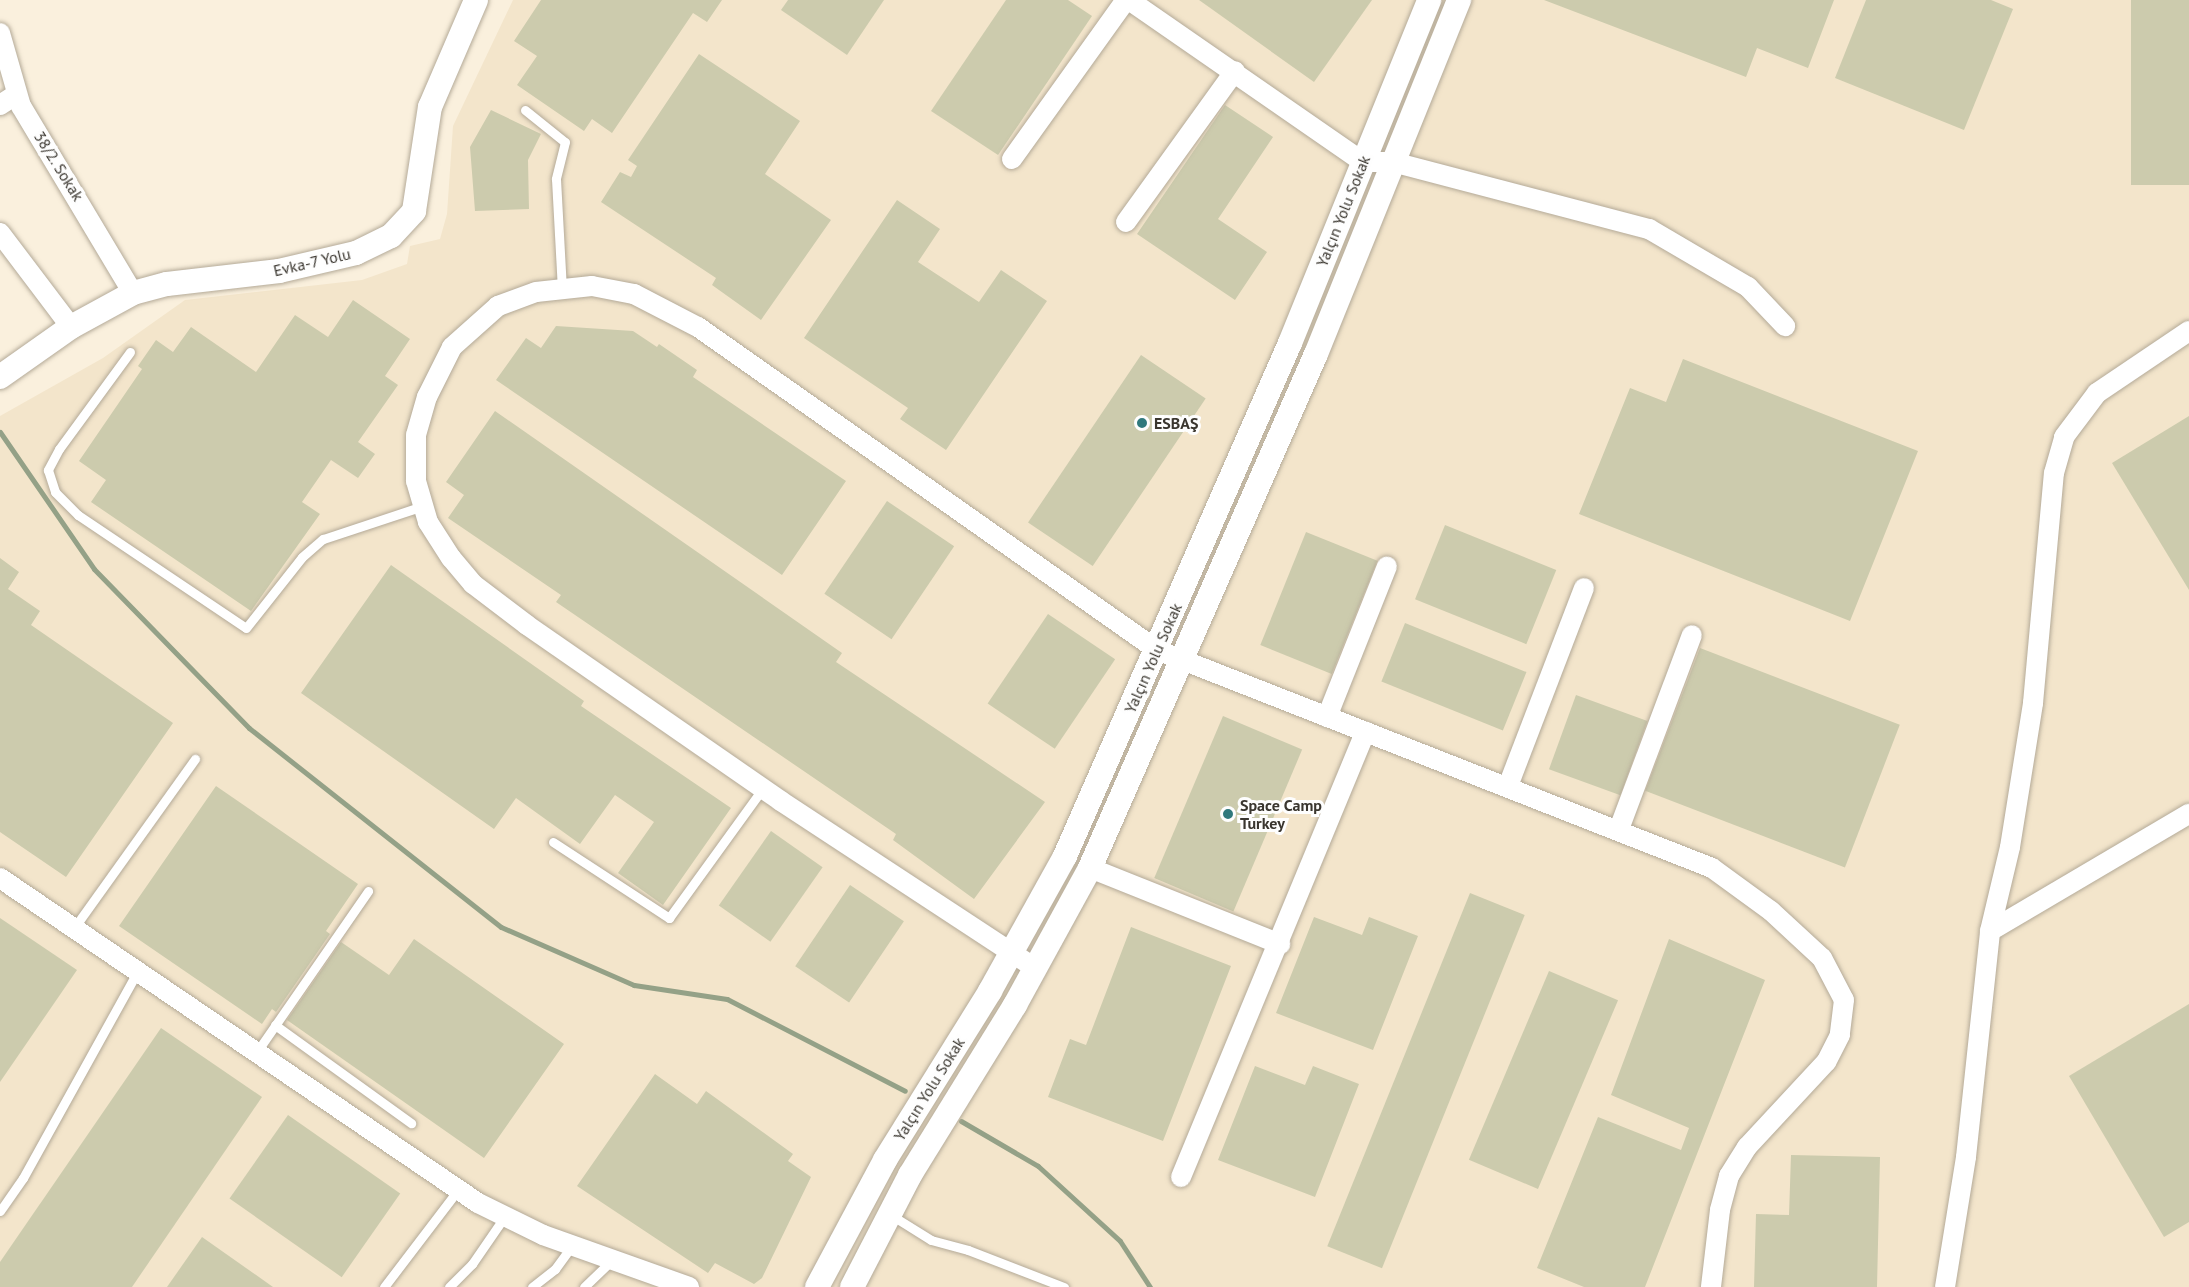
<!DOCTYPE html>
<html>
<head>
<meta charset="utf-8">
<style>
  body { margin:0 }
  #map { position:relative; width:2189px; height:1287px; overflow:hidden; background:#faf0dd; font-family:"PT Sans",sans-serif }
  div>[style] { position:absolute }
  [style*='--x'] { left:calc(var(--x)*1px); top:calc(var(--y)*1px); width:calc(var(--w)*1px); rotate:calc(var(--a)*1deg) }
  .built>* { inset:0; background:#f3e5cb }
  .stream>* { height:5px; margin:-2.5px; padding:0 2.5px; transform-origin:2.5px; border-radius:2.5px; background:#94a187 }
  .building>* { inset:0; background:#cccbad; transform-origin:0 0 }
  .roads { filter:drop-shadow(0 0 2px #b4aa98) drop-shadow(0 0 2px #b4aa98) }
  .service>* { height:9px; margin:-4.5px; padding:0 4.5px; transform-origin:4.5px; border-radius:4.5px; background:#fff }
  .minor>* { height:20px; margin:-10px; padding:0 10px; transform-origin:10px; border-radius:10px; background:#fff }
  .tertiary>* { height:24px; margin:-12px; padding:0 12px; transform-origin:12px; border-radius:12px; background:#fff }
  .dots>* { width:16px; height:16px; translate:-50% -50%; box-sizing:border-box; border:3px solid #fefefe; border-radius:50% }
  span { translate:-50% -50%; white-space:nowrap; text-align:center; line-height:1.15; -webkit-text-stroke:6px #fefefe; paint-order:stroke }
  .street-label { font-size:16px; color:#3a362f }
  .poi-label { font-size:16px; color:#3a362f; font-weight:700 }
  .left { translate:0 -50%; text-align:left }
</style>
</head>
<body>
<div id="map">
  <div class="built">
    <div style="clip-path:polygon(513px 0,2189px 0,2189px 1287px,0 1287px,0 416px,103px 358px,185px 300px,362px 280px,407px 264px,410px 246px,440px 239px,447px 214px,453px 126px)"></div>
  </div>
  <div class="stream">
    <div style="--x:0;--y:432;--w:166;--a:55.5"></div>
    <div style="--x:94;--y:569;--w:222;--a:45.7"></div>
    <div style="--x:249;--y:728;--w:321;--a:38.3"></div>
    <div style="--x:501;--y:927;--w:145;--a:23.6"></div>
    <div style="--x:634;--y:985;--w:94;--a:8.6"></div>
    <div style="--x:727;--y:999;--w:200;--a:27.3"></div>
    <div style="--x:961;--y:1121;--w:89;--a:30.3"></div>
    <div style="--x:1038;--y:1166;--w:111;--a:42.4"></div>
    <div style="--x:1120;--y:1241;--w:55;--a:56.9"></div>
  </div>
  <div class="building">
    <div style="clip-path:polygon(541px 0,722px 0,707px 22px,693px 13px,612px 133px,592px 119px,584px 131px,517px 85px,537px 56px,514px 41px)"></div>
    <div style="clip-path:polygon(788px 0,884px 0,847px 55px,781px 10px)"></div>
    <div style="clip-path:polygon(1006px 0,1068px 0,1092px 16px,998px 155px,931px 111px)"></div>
    <div style="clip-path:polygon(1199px 0,1372px 0,1314px 82px)"></div>
    <div style="clip-path:polygon(1544px 0,1834px 0,1808px 68px,1757px 48px,1746px 77px)"></div>
    <div style="clip-path:polygon(1866px 0,1991px 0,2013px 9px,1964px 130px,1835px 78px)"></div>
    <div style="left:2131px;top:0;width:58px;height:185px"></div>
    <div style="clip-path:polygon(699px 54px,800px 121px,765px 174px,831px 220px,761px 320px,712px 285px,716px 278px,601px 202px,620px 172px,631px 177px,637px 166px,628px 160px)"></div>
    <div style="clip-path:polygon(1225px 105px,1273px 137px,1218px 219px,1267px 252px,1235px 300px,1137px 234px)"></div>
    <div style="clip-path:polygon(491px 110px,541px 134px,528px 160px,529px 209px,475px 211px,470px 147px)"></div>
    <div style="clip-path:polygon(897px 200px,940px 229px,918px 262px,979px 302px,1001px 270px,1047px 301px,946px 450px,900px 419px,908px 408px,804px 338px)"></div>
    <div style="clip-path:polygon(353px 300px,410px 339px,385px 376px,398px 385px,358px 442px,375px 454px,358px 478px,331px 460px,302px 502px,320px 514px,251px 611px,91px 502px,106px 480px,79px 461px,142px 369px,138px 366px,156px 340px,173px 352px,191px 327px,256px 372px,295px 315px,328px 337px)"></div>
    <div style="clip-path:polygon(556px 326px,633px 331px,657px 347px,659px 344px,697px 370px,693px 377px,846px 481px,782px 575px,496px 380px,526px 338px,541px 348px)"></div>
    <div style="left:1141px;top:355px;width:78px;height:202px;rotate:34deg"></div>
    <div style="clip-path:polygon(1683px 359px,1918px 451px,1850px 621px,1579px 514px,1630px 388px,1666px 402px)"></div>
    <div style="clip-path:polygon(495px 411px,842px 653px,836px 662px,1045px 802px,974px 899px,893px 840px,896px 834px,556px 602px,561px 595px,448px 518px,464px 495px,446px 482px)"></div>
    <div style="clip-path:polygon(2189px 416px,2189px 590px,2112px 463px)"></div>
    <div style="left:887px;top:501px;width:81px;height:112px;rotate:34deg"></div>
    <div style="left:1445px;top:525px;width:120px;height:80px;rotate:22deg"></div>
    <div style="left:1306px;top:532px;width:77px;height:122px;rotate:22deg"></div>
    <div style="clip-path:polygon(0 558px,19px 572px,8px 589px,40px 611px,31px 625px,173px 723px,66px 877px,0 832px)"></div>
    <div style="clip-path:polygon(391px 565px,584px 701px,581px 706px,731px 808px,663px 905px,618px 873px,654px 822px,615px 795px,580px 844px,516px 798px,494px 829px,301px 693px)"></div>
    <div style="left:1048px;top:614px;width:81px;height:108px;rotate:34deg"></div>
    <div style="left:1405px;top:623px;width:131px;height:63px;rotate:22deg"></div>
    <div style="left:1700px;top:648px;width:214px;height:153px;rotate:21deg"></div>
    <div style="left:1576px;top:695px;width:76px;height:79px;rotate:20deg"></div>
    <div style="left:1223px;top:716px;width:86px;height:176px;rotate:23deg"></div>
    <div style="clip-path:polygon(216px 786px,358px 884px,326px 931px,330px 934px,276px 1012px,272px 1009px,262px 1024px,119px 926px)"></div>
    <div style="left:771px;top:831px;width:63px;height:91px;rotate:35deg"></div>
    <div style="left:850px;top:885px;width:65px;height:98px;rotate:34deg"></div>
    <div style="left:1470px;top:893px;width:59px;height:381px;rotate:22deg"></div>
    <div style="clip-path:polygon(1314px 917px,1362px 935px,1369px 917px,1418px 936px,1373px 1050px,1276px 1013px)"></div>
    <div style="clip-path:polygon(0 918px,77px 970px,0 1082px)"></div>
    <div style="clip-path:polygon(1131px 927px,1231px 966px,1163px 1141px,1048px 1097px,1070px 1039px,1086px 1045px)"></div>
    <div style="clip-path:polygon(414px 939px,564px 1044px,484px 1158px,287px 1020px,341px 942px,389px 975px)"></div>
    <div style="clip-path:polygon(1669px 939px,1765px 980px,1645px 1287px,1584px 1287px,1537px 1268px,1598px 1117px,1681px 1150px,1689px 1128px,1611px 1095px)"></div>
    <div style="left:1549px;top:971px;width:75px;height:205px;rotate:23deg"></div>
    <div style="clip-path:polygon(2189px 1004px,2189px 1222px,2164px 1237px,2069px 1076px)"></div>
    <div style="clip-path:polygon(161px 1028px,262px 1097px,132px 1287px,0 1287px,0 1262px)"></div>
    <div style="clip-path:polygon(1255px 1066px,1305px 1085px,1313px 1066px,1359px 1084px,1315px 1197px,1218px 1160px)"></div>
    <div style="clip-path:polygon(655px 1074px,697px 1104px,706px 1091px,793px 1154px,788px 1161px,811px 1177px,762px 1278px,754px 1284px,715px 1263px,708px 1273px,577px 1186px)"></div>
    <div style="left:288px;top:1115px;width:137px;height:102px;rotate:35deg"></div>
    <div style="clip-path:polygon(1791px 1155px,1880px 1157px,1877px 1287px,1754px 1287px,1756px 1214px,1789px 1215px)"></div>
    <div style="clip-path:polygon(202px 1237px,273px 1287px,167px 1287px)"></div>
  </div>
  <div class="roads">
    <div class="service">
      <div style="--x:525;--y:110;--w:51;--a:38.7"></div>
      <div style="--x:565;--y:142;--w:38;--a:104"></div>
      <div style="--x:556;--y:179;--w:110;--a:86.9"></div>
      <div style="--x:130;--y:352;--w:120;--a:126.2"></div>
      <div style="--x:59;--y:449;--w:24;--a:118"></div>
      <div style="--x:48;--y:470;--w:23;--a:72"></div>
      <div style="--x:55;--y:492;--w:33;--a:45"></div>
      <div style="--x:78;--y:515;--w:202;--a:33.9"></div>
      <div style="--x:246;--y:628;--w:90;--a:-51.7"></div>
      <div style="--x:302;--y:557;--w:28;--a:-41"></div>
      <div style="--x:323;--y:539;--w:105;--a:-18.3"></div>
      <div style="--x:553;--y:842;--w:139;--a:33.2"></div>
      <div style="--x:669;--y:918;--w:160;--a:-54.1"></div>
      <div style="--x:74;--y:928;--w:208;--a:-54.4"></div>
      <div style="--x:275;--y:1025;--w:168;--a:35.8"></div>
      <div style="--x:256;--y:1053;--w:197;--a:-55.3"></div>
      <div style="--x:0;--y:1211;--w:40;--a:-55.1"></div>
      <div style="--x:23;--y:1178;--w:235;--a:-61"></div>
      <div style="--x:891;--y:1215;--w:47;--a:32"></div>
      <div style="--x:931;--y:1240;--w:38;--a:15"></div>
      <div style="--x:968;--y:1250;--w:103;--a:21.1"></div>
      <div style="--x:384;--y:1287;--w:122;--a:-52.7"></div>
      <div style="--x:449;--y:1287;--w:33;--a:-45"></div>
      <div style="--x:472;--y:1264;--w:58;--a:-55.5"></div>
      <div style="--x:532;--y:1287;--w:29;--a:-38"></div>
      <div style="--x:555;--y:1269;--w:29;--a:-54"></div>
      <div style="--x:584;--y:1287;--w:39;--a:-44"></div>
    </div>
    <div class="minor">
      <div style="--x:1129;--y:0;--w:285;--a:34.7"></div>
      <div style="--x:1363;--y:162;--w:30;--a:0"></div>
      <div style="--x:1393;--y:162;--w:265;--a:14.7"></div>
      <div style="--x:1649;--y:229;--w:115;--a:30.4"></div>
      <div style="--x:1748;--y:287;--w:54;--a:46.5"></div>
      <div style="--x:0;--y:33;--w:76;--a:74"></div>
      <div style="--x:21;--y:106;--w:218;--a:59.1"></div>
      <div style="--x:0;--y:105;--w:20;--a:-33"></div>
      <div style="--x:1012;--y:159;--w:196;--a:-54.4"></div>
      <div style="--x:1126;--y:222;--w:186;--a:-54.2"></div>
      <div style="--x:0;--y:233;--w:118;--a:52.9"></div>
      <div style="--x:1327;--y:717;--w:162;--a:-68.3"></div>
      <div style="--x:1508;--y:786;--w:212;--a:-69"></div>
      <div style="--x:1619;--y:829;--w:207;--a:-69.4"></div>
      <div style="--x:1090;--y:868;--w:205;--a:21.8"></div>
      <div style="--x:0;--y:878;--w:578;--a:34.21"></div>
      <div style="--x:478;--y:1203;--w:72;--a:26.2"></div>
      <div style="--x:543;--y:1235;--w:155;--a:19.6"></div>
      <div style="--x:1990;--y:931;--w:231;--a:-30.5"></div>
      <div style="--x:1035;--y:968;--w:304;--a:-146.7"></div>
      <div style="--x:781;--y:801;--w:309;--a:-145.3"></div>
      <div style="--x:527;--y:625;--w:68;--a:-142.8"></div>
      <div style="--x:473;--y:584;--w:34;--a:-130"></div>
      <div style="--x:451;--y:558;--w:43;--a:-122.6"></div>
      <div style="--x:428;--y:522;--w:43;--a:-106.3"></div>
      <div style="--x:416;--y:481;--w:46;--a:-90"></div>
      <div style="--x:416;--y:435;--w:40;--a:-74"></div>
      <div style="--x:427;--y:397;--w:56;--a:-63.4"></div>
      <div style="--x:452;--y:347;--w:62;--a:-41.7"></div>
      <div style="--x:498;--y:306;--w:40;--a:-20.2"></div>
      <div style="--x:536;--y:292;--w:56;--a:-6.1"></div>
      <div style="--x:592;--y:286;--w:43;--a:10.8"></div>
      <div style="--x:634;--y:294;--w:72;--a:27.3"></div>
      <div style="--x:698;--y:327;--w:561;--a:35.13"></div>
      <div style="--x:1157;--y:650;--w:596;--a:21.44"></div>
      <div style="--x:1712;--y:868;--w:73;--a:36.1"></div>
      <div style="--x:1771;--y:911;--w:69;--a:42.7"></div>
      <div style="--x:1822;--y:958;--w:47;--a:62.4"></div>
      <div style="--x:1844;--y:1000;--w:35;--a:97"></div>
      <div style="--x:1840;--y:1035;--w:30;--a:117"></div>
      <div style="--x:1826;--y:1062;--w:116;--a:132.9"></div>
      <div style="--x:1747;--y:1147;--w:34;--a:122"></div>
      <div style="--x:1729;--y:1176;--w:35;--a:105"></div>
      <div style="--x:1720;--y:1210;--w:78;--a:96.7"></div>
      <div style="--x:1181;--y:1177;--w:482;--a:-67.5"></div>
      <div style="--x:1945;--y:1287;--w:132;--a:-80.8"></div>
      <div style="--x:1966;--y:1157;--w:227;--a:-83.9"></div>
      <div style="--x:1990;--y:931;--w:86;--a:-76.6"></div>
      <div style="--x:2010;--y:847;--w:146;--a:-80.9"></div>
      <div style="--x:2033;--y:703;--w:231;--a:-84.8"></div>
      <div style="--x:2054;--y:473;--w:37;--a:-74"></div>
      <div style="--x:2064;--y:437;--w:55;--a:-53.1"></div>
      <div style="--x:2097;--y:393;--w:111;--a:-34"></div>
    </div>
    <div class="tertiary">
      <div style="--x:0;--y:377;--w:87;--a:-35.2"></div>
      <div style="--x:71;--y:327;--w:71;--a:-28.7"></div>
      <div style="--x:133;--y:293;--w:35;--a:-15"></div>
      <div style="--x:167;--y:284;--w:113;--a:-6.6"></div>
      <div style="--x:279;--y:271;--w:79;--a:-13.2"></div>
      <div style="--x:356;--y:253;--w:39;--a:-26"></div>
      <div style="--x:391;--y:236;--w:34;--a:-47"></div>
      <div style="--x:414;--y:211;--w:105;--a:-81.3"></div>
      <div style="--x:430;--y:107;--w:116;--a:-66.7"></div>
      <div style="--x:817;--y:1287;--w:144;--a:-61.8"></div>
      <div style="--x:885;--y:1160;--w:199;--a:-58.1"></div>
      <div style="--x:990;--y:991;--w:154;--a:-60.9"></div>
      <div style="--x:1065;--y:856;--w:560;--a:-66.32"></div>
      <div style="--x:1290;--y:343;--w:370;--a:-67.9"></div>
      <div style="--x:852;--y:1287;--w:126;--a:-62.6"></div>
      <div style="--x:910;--y:1175;--w:200;--a:-58.3"></div>
      <div style="--x:1015;--y:1005;--w:156;--a:-61.3"></div>
      <div style="--x:1090;--y:868;--w:561;--a:-66.27"></div>
      <div style="--x:1316;--y:354;--w:382;--a:-68"></div>
    </div>
  </div>
  <div class="dots">
    <div style="left:1142px;top:423px;background:#30797d"></div>
    <div style="left:1228px;top:814px;background:#30797d"></div>
  </div>
  <div class="street-label">
    <span style="left:59px;top:166px;rotate:58deg">38/2. Sokak</span>
    <span style="left:1343px;top:211px;rotate:-68deg">Yalçın Yolu Sokak</span>
    <span style="left:312px;top:262px;rotate:-13deg">Evka-7 Yolu</span>
    <span style="left:1153px;top:658px;rotate:-66deg">Yalçın Yolu Sokak</span>
    <span style="left:929px;top:1089px;rotate:-58deg">Yalçın Yolu Sokak</span>
  </div>
  <div class="poi-label">
    <span class="left" style="left:1154px;top:423px">ESBAŞ</span>
    <span class="left" style="left:1240px;top:814px">Space Camp<br>Turkey</span>
  </div>
</div>
</body>
</html>
